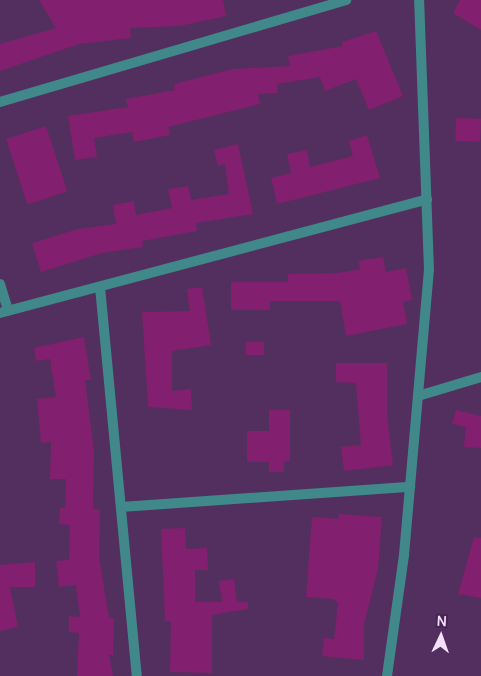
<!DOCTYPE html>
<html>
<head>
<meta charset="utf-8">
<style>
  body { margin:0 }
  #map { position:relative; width:481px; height:676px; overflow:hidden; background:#522f5e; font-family:Manrope,sans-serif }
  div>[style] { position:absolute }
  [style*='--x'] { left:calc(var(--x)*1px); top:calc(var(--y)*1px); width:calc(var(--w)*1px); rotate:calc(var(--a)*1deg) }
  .building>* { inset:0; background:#831f6f; transform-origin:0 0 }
  .street>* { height:10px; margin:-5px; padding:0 5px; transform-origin:5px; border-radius:5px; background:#40888a }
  span { translate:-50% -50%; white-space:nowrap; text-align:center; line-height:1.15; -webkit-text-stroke:4.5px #472453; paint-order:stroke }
  .north { position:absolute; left:416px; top:611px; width:50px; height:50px; -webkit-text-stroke:4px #472453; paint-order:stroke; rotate:3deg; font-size:14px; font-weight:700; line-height:20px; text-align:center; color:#f4dffc }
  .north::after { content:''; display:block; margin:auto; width:18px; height:22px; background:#f4dffc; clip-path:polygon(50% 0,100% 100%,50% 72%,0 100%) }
</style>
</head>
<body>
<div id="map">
  <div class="building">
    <div style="clip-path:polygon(39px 0,223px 0,226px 16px,180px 26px,130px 28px,131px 38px,79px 44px,0 71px,0 44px,56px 28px)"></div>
    <div style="clip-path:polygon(460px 0,481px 0,481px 30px,453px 13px)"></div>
    <div style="clip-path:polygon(376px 31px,403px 96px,369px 110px,356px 79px,325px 91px,320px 77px,277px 84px,278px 93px,258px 94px,260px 104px,168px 127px,170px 135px,134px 142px,132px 132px,94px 138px,97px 157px,75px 160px,68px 116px,128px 107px,126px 99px,175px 90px,174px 84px,233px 69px,290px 66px,288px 56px,343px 46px,342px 42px)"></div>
    <div style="left:456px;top:118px;width:25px;height:23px;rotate:2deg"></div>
    <div style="left:46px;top:126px;width:69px;height:42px;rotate:72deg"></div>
    <div style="clip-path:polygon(367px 135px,380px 178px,277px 204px,271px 178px,291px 173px,287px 154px,307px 150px,310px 167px,353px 156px,349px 141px)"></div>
    <div style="clip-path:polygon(238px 144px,253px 214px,196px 223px,197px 231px,142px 241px,143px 247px,102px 253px,41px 272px,32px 243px,78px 229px,116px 224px,113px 205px,134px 201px,136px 215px,172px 208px,168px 189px,188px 186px,191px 200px,229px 194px,225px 164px,218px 166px,214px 150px)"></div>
    <div style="clip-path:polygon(383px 257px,386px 272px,406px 268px,412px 300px,403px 302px,407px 324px,346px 336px,340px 301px,270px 301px,270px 310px,231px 310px,231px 282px,288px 282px,288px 274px,338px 273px,360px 269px,358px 261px)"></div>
    <div style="clip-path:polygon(202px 287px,211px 345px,172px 351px,172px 391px,191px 389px,192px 410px,148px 407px,142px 312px,190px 311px,187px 289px)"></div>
    <div style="clip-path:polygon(84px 337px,91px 380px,85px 380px,94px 453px,93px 509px,100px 509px,99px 557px,109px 618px,114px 618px,113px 655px,109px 655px,113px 676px,77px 676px,79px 633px,69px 632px,69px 616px,80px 617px,76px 585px,59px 587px,56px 561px,69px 560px,70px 525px,59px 524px,60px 508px,65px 508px,66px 479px,50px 479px,51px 442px,41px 443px,37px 399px,56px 397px,50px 359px,36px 361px,34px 348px)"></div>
    <div style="left:246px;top:342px;width:18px;height:13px"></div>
    <div style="clip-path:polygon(336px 363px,387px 363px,387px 416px,393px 465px,344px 471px,341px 447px,361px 445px,356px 383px,336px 382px)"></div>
    <div style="clip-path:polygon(269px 410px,290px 410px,290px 461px,284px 461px,284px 472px,269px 472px,269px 462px,247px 462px,247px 431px,269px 431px)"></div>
    <div style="clip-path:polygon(456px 410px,481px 416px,481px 448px,464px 447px,466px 427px,452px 424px)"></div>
    <div style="clip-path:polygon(339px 514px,382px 517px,378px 569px,364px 624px,364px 660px,322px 656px,324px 638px,334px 639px,338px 603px,334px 599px,306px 597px,312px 517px,338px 519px)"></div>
    <div style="clip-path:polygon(185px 528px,186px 549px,207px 548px,208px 570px,195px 570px,195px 602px,222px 602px,219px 581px,234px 579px,237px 602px,248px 602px,248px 609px,212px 615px,212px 673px,170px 672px,171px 621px,165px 621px,161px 529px)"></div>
    <div style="clip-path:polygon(474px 537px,481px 538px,481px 598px,458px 594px)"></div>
    <div style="clip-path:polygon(35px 562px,35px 587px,10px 587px,18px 627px,0 631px,0 565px)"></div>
  </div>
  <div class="street">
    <div style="--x:0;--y:102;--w:361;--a:-16.4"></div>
    <div style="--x:0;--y:284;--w:28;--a:73"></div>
    <div style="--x:100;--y:287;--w:391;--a:84.6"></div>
    <div style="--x:0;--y:313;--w:442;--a:-14.9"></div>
    <div style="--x:418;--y:396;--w:66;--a:-16.8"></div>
    <div style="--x:121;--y:507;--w:290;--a:-4"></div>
    <div style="--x:387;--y:676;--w:122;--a:-82"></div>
    <div style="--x:404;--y:555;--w:286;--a:-85"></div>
    <div style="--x:429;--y:270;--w:270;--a:-92.1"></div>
  </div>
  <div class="north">N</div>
</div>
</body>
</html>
